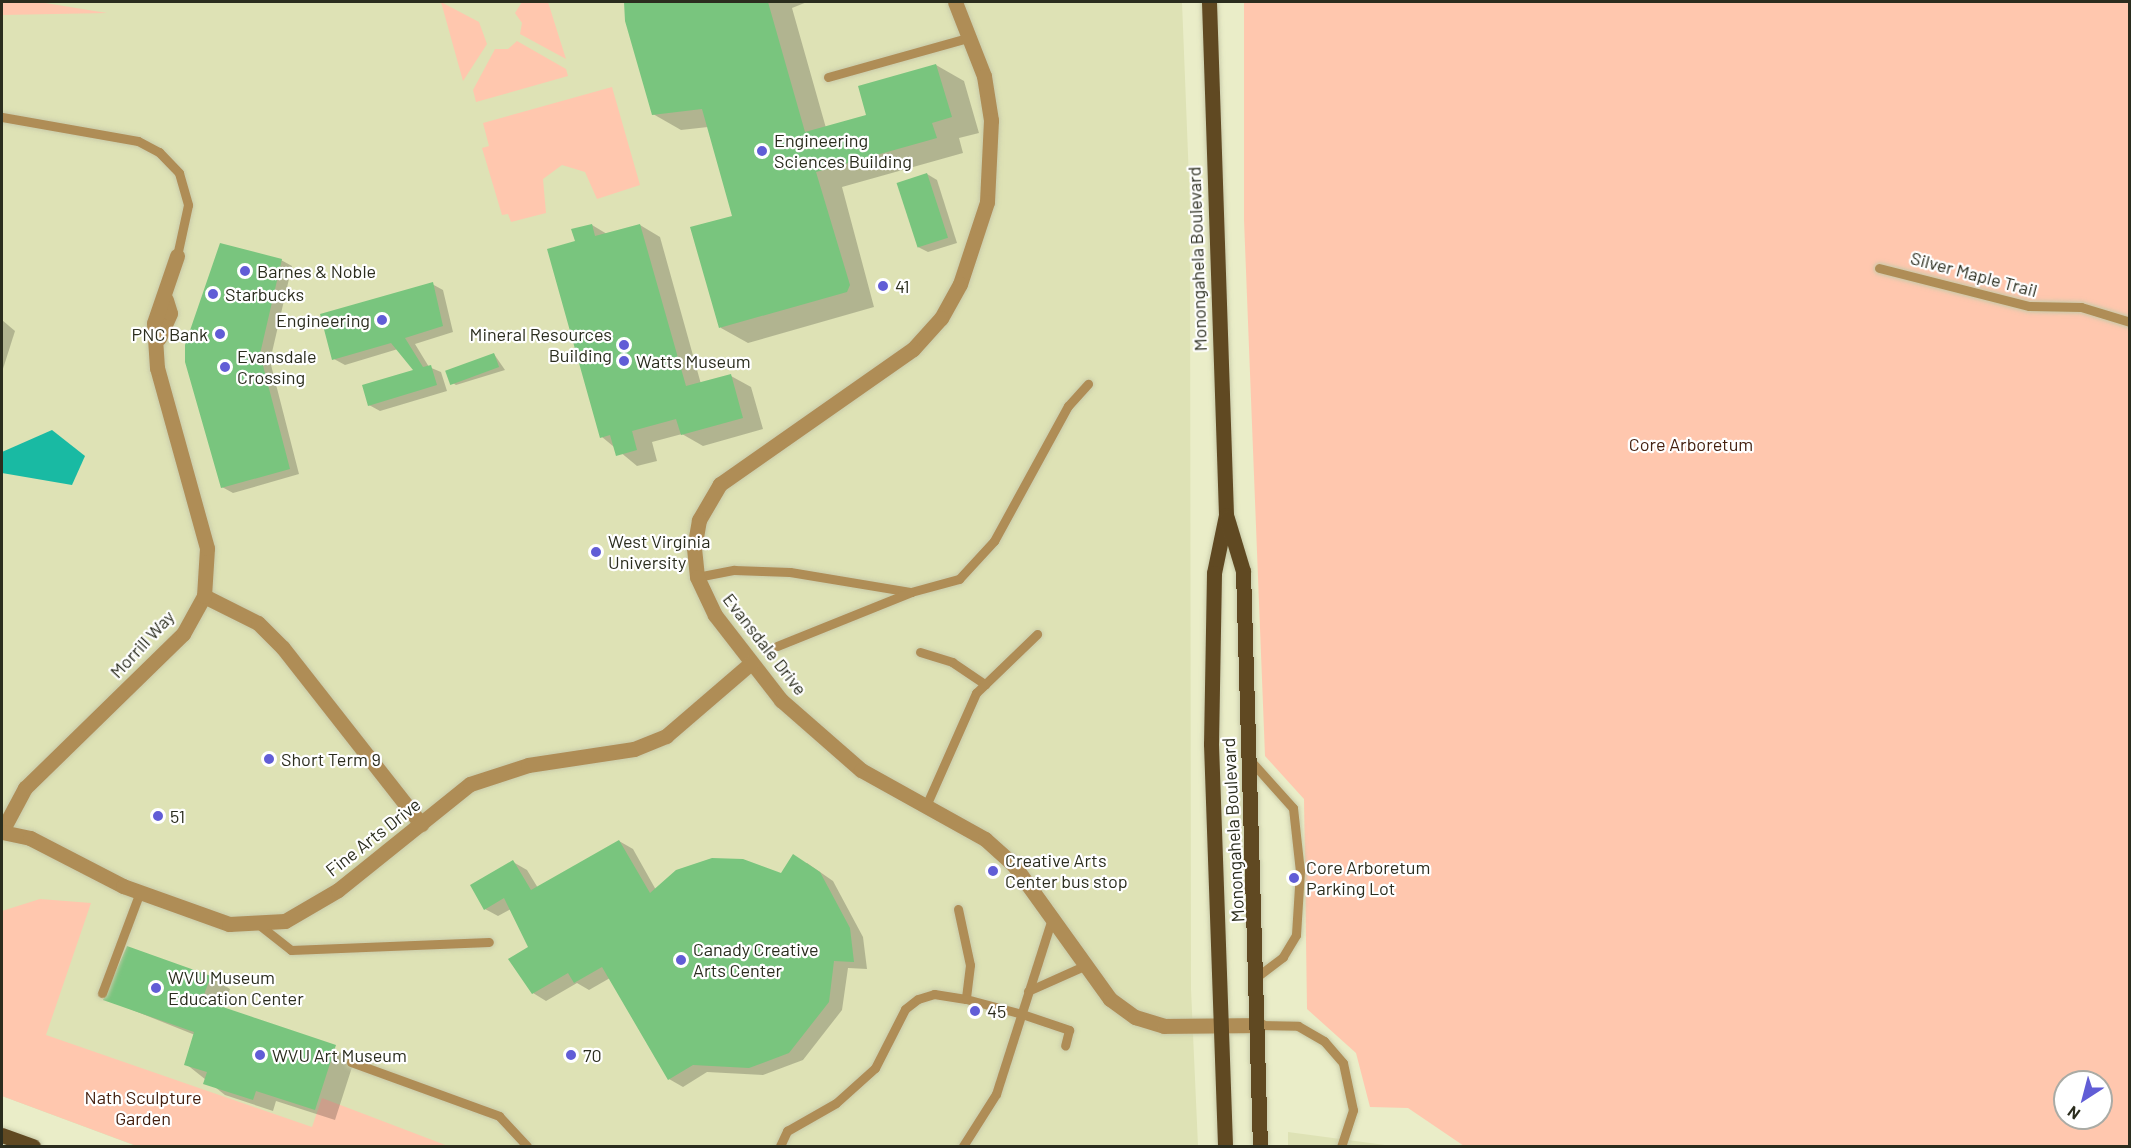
<!DOCTYPE html>
<html>
<head>
<meta charset="utf-8">
<style>
  body { margin:0 }
  #map { position:relative; width:2131px; height:1148px; overflow:hidden; background:#eaedc8; font-family:Barlow,sans-serif }
  div>[style] { position:absolute }
  [style*='--x'] { left:calc(var(--x)*1px); top:calc(var(--y)*1px); width:calc(var(--w)*1px); rotate:calc(var(--a)*1deg) }
  .built>* { inset:0; background:#dee2b5 }
  .green>* { inset:0; background:#ffc7ae }
  .water>* { inset:0; background:#19baa3 }
  .shadow>* { inset:0; background:#0003 }
  .building>* { inset:0; background:#79c57e; transform-origin:0 0 }
  .roads { filter:drop-shadow(0 0 2px #c8caa9) drop-shadow(0 0 2px #c8caa9) }
  .service>* { height:9px; margin:-4.5px; padding:0 4.5px; transform-origin:4.5px; border-radius:4.5px; background:#af8d56 }
  .minor>* { height:15px; margin:-7.5px; padding:0 7.5px; transform-origin:7.5px; border-radius:7.5px; background:#af8d56 }
  .primary>* { height:15px; margin:-7.5px; padding:0 7.5px; transform-origin:7.5px; border-radius:7.5px; background:#604922 }
  .dots>* { width:16px; height:16px; translate:-50% -50%; box-sizing:border-box; border:3px solid #fff; border-radius:50% }
  span { translate:-50% -50%; white-space:nowrap; text-align:center; line-height:1.15; -webkit-text-stroke:4.5px #fff; paint-order:stroke }
  .poi-label { font-size:18px; color:#2b2d1e }
  .left { translate:0 -50%; text-align:left }
  .right { translate:-100% -50%; text-align:right }
  .street-label { font-size:18px; color:#2b2d1e }
  .park-label { font-size:18px; color:#44200f }
  .frame { position:absolute; inset:0; border:3px solid #2b2d1e; pointer-events:none }
  .north { position:absolute; left:2053px; top:1070px; width:60px; height:60px; box-sizing:border-box; background:#fff; border:2px solid #aaaba5; border-radius:50%; rotate:216deg; font-size:16px; font-weight:700; line-height:24px; text-align:center; color:#2b2d1e }
  .north::after { content:''; display:block; margin:auto; width:21px; height:27px; background:#615dd6; clip-path:polygon(50% 0,100% 100%,50% 72%,0 100%) }
</style>
</head>
<body>
<div id="map">
  <div class="built">
    <div style="clip-path:polygon(2px 2px,1182px 2px,1190px 205px,1191px 989px,1198px 1146px,136px 1146px,2px 1096px)"></div>
    <div style="clip-path:polygon(1288px 1132px,1385px 1145px,1395px 1146px,1288px 1146px)"></div>
  </div>
  <div class="green">
    <div style="clip-path:polygon(2px 2px,39px 2px,107px 13px,2px 15px)"></div>
    <div style="clip-path:polygon(441px 2px,479px 22px,487px 44px,463px 81px)"></div>
    <div style="clip-path:polygon(522px 2px,548px 2px,566px 59px,520px 34px,522px 23px,515px 13px)"></div>
    <div style="clip-path:polygon(evenodd,1244px 2px,2129px 2px,2129px 1146px,1464px 1146px,1408px 1108px,1370px 1107px,1356px 1053px,1307px 1009px,1304px 799px,1265px 756px,1244px 220px,1244px 2px,2065px 1082px,2101px 1082px,2101px 1118px,2065px 1118px,2065px 1082px)"></div>
    <div style="clip-path:polygon(517px 41px,566px 69px,568px 76px,476px 102px,473px 90px,495px 49px,508px 49px)"></div>
    <div style="clip-path:polygon(612px 87px,640px 185px,597px 199px,585px 172px,562px 165px,543px 179px,546px 213px,511px 222px,508px 214px,502px 215px,482px 148px,489px 146px,483px 123px)"></div>
    <div style="clip-path:polygon(40px 899px,91px 903px,46px 1035px,312px 1127px,322px 1098px,448px 1146px,137px 1146px,2px 1096px,2px 911px)"></div>
  </div>
  <div class="water">
    <div style="clip-path:polygon(52px 430px,85px 456px,72px 485px,2px 473px,2px 452px)"></div>
  </div>
  <div class="shadow">
    <div style="clip-path:polygon(625px 2px,807px 2px,792px 8px,826px 128px,868px 116px,936px 65px,964px 81px,979px 133px,959px 138px,963px 153px,842px 187px,874px 307px,748px 343px,721px 328px,734px 217px,708px 127px,681px 130px,653px 114px)"></div>
    <div style="clip-path:polygon(927px 174px,937px 180px,957px 243px,928px 252px,918px 247px)"></div>
    <div style="clip-path:polygon(592px 225px,607px 234px,640px 225px,660px 237px,701px 384px,731px 376px,751px 387px,763px 429px,703px 446px,682px 434px,652px 442px,657px 461px,637px 466px,602px 437px,577px 242px)"></div>
    <div style="clip-path:polygon(281px 260px,292px 266px,270px 361px,299px 474px,233px 493px,222px 487px)"></div>
    <div style="clip-path:polygon(432px 284px,443px 290px,453px 332px,415px 344px,429px 367px,441px 372px,447px 391px,380px 411px,369px 405px,416px 371px,398px 349px,345px 365px,334px 359px)"></div>
    <div style="clip-path:polygon(2px 320px,15px 331px,2px 372px)"></div>
    <div style="clip-path:polygon(494px 354px,505px 370px,456px 385px,450px 381px)"></div>
    <div style="clip-path:polygon(619px 841px,633px 849px,656px 890px,782px 875px,807px 863px,833px 881px,863px 937px,867px 969px,848px 968px,842px 1010px,803px 1060px,763px 1075px,707px 1072px,683px 1087px,669px 1079px,610px 978px,589px 990px,577px 983px,546px 1001px,533px 993px,530px 948px,511px 909px,498px 916px,485px 909px,513px 862px,527px 870px,538px 888px)"></div>
    <div style="clip-path:polygon(210px 977px,230px 989px,223px 1009px,355px 1058px,335px 1120px,276px 1101px,273px 1111px,225px 1095px,186px 1064px,195px 1035px,105px 999px)"></div>
  </div>
  <div class="building">
    <div style="clip-path:polygon(624px 2px,768px 2px,805px 132px,866px 115px,858px 86px,936px 64px,952px 117px,932px 123px,937px 138px,816px 172px,850px 285px,847px 292px,719px 328px,690px 227px,732px 216px,702px 109px,652px 115px,625px 21px)"></div>
    <div style="left:927px;top:173px;width:68px;height:32px;rotate:72deg"></div>
    <div style="clip-path:polygon(592px 224px,595px 236px,640px 224px,686px 386px,731px 374px,743px 418px,681px 435px,676px 419px,632px 431px,637px 450px,616px 456px,610px 435px,600px 438px,547px 249px,575px 241px,571px 229px)"></div>
    <div style="clip-path:polygon(220px 243px,282px 259px,260px 354px,290px 469px,221px 488px,185px 362px,185px 345px)"></div>
    <div style="clip-path:polygon(433px 282px,443px 326px,405px 338px,423px 367px,431px 365px,437px 385px,368px 406px,362px 385px,413px 370px,391px 343px,332px 360px,320px 314px)"></div>
    <div style="left:494px;top:353px;width:15px;height:52px;rotate:70deg"></div>
    <div style="clip-path:polygon(619px 840px,650px 893px,676px 870px,712px 858px,743px 859px,781px 873px,793px 854px,820px 872px,850px 928px,854px 962px,834px 961px,829px 1002px,789px 1053px,749px 1068px,693px 1065px,668px 1080px,602px 967px,574px 983px,568px 973px,532px 994px,508px 959px,528px 947px,504px 898px,484px 910px,470px 885px,513px 860px,531px 890px)"></div>
    <div style="clip-path:polygon(127px 946px,211px 976px,202px 1000px,336px 1045px,315px 1110px,256px 1091px,253px 1100px,203px 1084px,207px 1072px,184px 1065px,194px 1032px,103px 1000px)"></div>
  </div>
  <div class="roads">
    <div class="service">
      <div style="--x:828;--y:77;--w:148;--a:-15.6"></div>
      <div style="--x:2;--y:117;--w:138;--a:10"></div>
      <div style="--x:138;--y:141;--w:24;--a:28"></div>
      <div style="--x:159;--y:152;--w:29;--a:46"></div>
      <div style="--x:179;--y:173;--w:33;--a:74"></div>
      <div style="--x:188;--y:205;--w:52;--a:102.2"></div>
      <div style="--x:1879;--y:268;--w:155;--a:14.2"></div>
      <div style="--x:2029;--y:306;--w:52;--a:1.1"></div>
      <div style="--x:2081;--y:307;--w:51;--a:17"></div>
      <div style="--x:697;--y:577;--w:38;--a:-11"></div>
      <div style="--x:734;--y:570;--w:56;--a:2"></div>
      <div style="--x:790;--y:572;--w:123;--a:9.4"></div>
      <div style="--x:911;--y:592;--w:50;--a:-15.2"></div>
      <div style="--x:959;--y:579;--w:52;--a:-47.4"></div>
      <div style="--x:994;--y:541;--w:154;--a:-61.3"></div>
      <div style="--x:1068;--y:406;--w:30;--a:-48"></div>
      <div style="--x:777;--y:646;--w:144;--a:-21.9"></div>
      <div style="--x:920;--y:652;--w:34;--a:17"></div>
      <div style="--x:952;--y:662;--w:40;--a:34"></div>
      <div style="--x:1249;--y:759;--w:66;--a:48.1"></div>
      <div style="--x:1293;--y:808;--w:63;--a:83.7"></div>
      <div style="--x:1300;--y:871;--w:64;--a:93.6"></div>
      <div style="--x:1296;--y:935;--w:26;--a:121"></div>
      <div style="--x:1283;--y:957;--w:30;--a:143"></div>
      <div style="--x:925;--y:808;--w:126;--a:-66.1"></div>
      <div style="--x:976;--y:693;--w:85;--a:-44"></div>
      <div style="--x:958;--y:909;--w:57;--a:77.9"></div>
      <div style="--x:970;--y:965;--w:34;--a:97"></div>
      <div style="--x:258;--y:924;--w:42;--a:38.2"></div>
      <div style="--x:291;--y:950;--w:198;--a:-2.3"></div>
      <div style="--x:1028;--y:991;--w:61;--a:-24.1"></div>
      <div style="--x:102;--y:993;--w:108;--a:-69.4"></div>
      <div style="--x:1259;--y:1025;--w:39;--a:1"></div>
      <div style="--x:1298;--y:1026;--w:30;--a:30"></div>
      <div style="--x:1324;--y:1041;--w:29;--a:49"></div>
      <div style="--x:1343;--y:1063;--w:48;--a:78"></div>
      <div style="--x:1353;--y:1110;--w:38;--a:108"></div>
      <div style="--x:351;--y:1062;--w:158;--a:20"></div>
      <div style="--x:499;--y:1116;--w:41;--a:47"></div>
      <div style="--x:780;--y:1146;--w:17;--a:-65"></div>
      <div style="--x:787;--y:1131;--w:56;--a:-29.7"></div>
      <div style="--x:836;--y:1103;--w:52;--a:-41.9"></div>
      <div style="--x:875;--y:1068;--w:66;--a:-63"></div>
      <div style="--x:905;--y:1009;--w:16;--a:-38"></div>
      <div style="--x:918;--y:999;--w:17;--a:-17"></div>
      <div style="--x:934;--y:994;--w:32;--a:9"></div>
      <div style="--x:966;--y:999;--w:58;--a:15"></div>
      <div style="--x:1022;--y:1014;--w:50;--a:18.8"></div>
      <div style="--x:1069;--y:1030;--w:16;--a:104"></div>
      <div style="--x:963;--y:1146;--w:62;--a:-57.6"></div>
      <div style="--x:996;--y:1094;--w:184;--a:-72.3"></div>
    </div>
    <div class="minor">
      <div style="--x:955;--y:2;--w:79;--a:68.6"></div>
      <div style="--x:984;--y:76;--w:45;--a:81"></div>
      <div style="--x:991;--y:120;--w:82;--a:92.8"></div>
      <div style="--x:987;--y:202;--w:86;--a:108.2"></div>
      <div style="--x:960;--y:284;--w:39;--a:119"></div>
      <div style="--x:941;--y:318;--w:42;--a:132.1"></div>
      <div style="--x:913;--y:349;--w:236;--a:145"></div>
      <div style="--x:720;--y:484;--w:42;--a:120.3"></div>
      <div style="--x:699;--y:520;--w:28;--a:100"></div>
      <div style="--x:694;--y:548;--w:29;--a:84"></div>
      <div style="--x:697;--y:577;--w:42;--a:64.7"></div>
      <div style="--x:715;--y:615;--w:108;--a:52.2"></div>
      <div style="--x:781;--y:700;--w:106;--a:41.2"></div>
      <div style="--x:861;--y:770;--w:142;--a:29.1"></div>
      <div style="--x:985;--y:839;--w:38;--a:42"></div>
      <div style="--x:1013;--y:864;--w:166;--a:54.3"></div>
      <div style="--x:1110;--y:999;--w:31;--a:36"></div>
      <div style="--x:1135;--y:1017;--w:30;--a:17"></div>
      <div style="--x:1164;--y:1026;--w:95;--a:-0.6"></div>
      <div style="--x:159;--y:338;--w:27;--a:-66"></div>
      <div style="--x:170;--y:313;--w:14;--a:-107"></div>
      <div style="--x:204;--y:596;--w:60;--a:26.6"></div>
      <div style="--x:258;--y:623;--w:35;--a:45"></div>
      <div style="--x:283;--y:648;--w:224;--a:51.9"></div>
      <div style="--x:2;--y:831;--w:49;--a:-61.9"></div>
      <div style="--x:25;--y:788;--w:221;--a:-44.3"></div>
      <div style="--x:183;--y:634;--w:43;--a:-61.1"></div>
      <div style="--x:204;--y:596;--w:48;--a:-86.4"></div>
      <div style="--x:207;--y:548;--w:187;--a:-105.5"></div>
      <div style="--x:157;--y:368;--w:45;--a:-93.8"></div>
      <div style="--x:154;--y:323;--w:71;--a:-71.1"></div>
      <div style="--x:2;--y:832;--w:29;--a:12"></div>
      <div style="--x:30;--y:838;--w:105;--a:27.3"></div>
      <div style="--x:123;--y:886;--w:113;--a:19.7"></div>
      <div style="--x:229;--y:924;--w:56;--a:-3.1"></div>
      <div style="--x:285;--y:921;--w:61;--a:-30.3"></div>
      <div style="--x:338;--y:890;--w:169;--a:-38.8"></div>
      <div style="--x:470;--y:784;--w:61;--a:-18.1"></div>
      <div style="--x:528;--y:765;--w:107;--a:-8.6"></div>
      <div style="--x:634;--y:749;--w:35;--a:-22"></div>
      <div style="--x:666;--y:736;--w:112;--a:-40.7"></div>
    </div>
    <div class="primary">
      <div style="--x:1209;--y:2;--w:513;--a:88.1"></div>
      <div style="--x:1226;--y:515;--w:59;--a:101.7"></div>
      <div style="--x:1214;--y:573;--w:171;--a:91"></div>
      <div style="--x:1211;--y:744;--w:402;--a:88"></div>
      <div style="--x:1227;--y:518;--w:55;--a:73.2"></div>
      <div style="--x:1243;--y:571;--w:575;--a:88.31"></div>
      <div style="--x:2;--y:1135;--w:33;--a:20"></div>
    </div>
  </div>
  <div class="dots">
    <div style="left:762px;top:151px;background:#615dd6"></div>
    <div style="left:245px;top:271px;background:#615dd6"></div>
    <div style="left:883px;top:286px;background:#615dd6"></div>
    <div style="left:213px;top:294px;background:#615dd6"></div>
    <div style="left:382px;top:320px;background:#615dd6"></div>
    <div style="left:220px;top:334px;background:#615dd6"></div>
    <div style="left:624px;top:345px;background:#615dd6"></div>
    <div style="left:624px;top:361px;background:#615dd6"></div>
    <div style="left:225px;top:367px;background:#615dd6"></div>
    <div style="left:596px;top:552px;background:#615dd6"></div>
    <div style="left:269px;top:759px;background:#615dd6"></div>
    <div style="left:158px;top:816px;background:#615dd6"></div>
    <div style="left:993px;top:871px;background:#615dd6"></div>
    <div style="left:1294px;top:878px;background:#615dd6"></div>
    <div style="left:681px;top:960px;background:#615dd6"></div>
    <div style="left:156px;top:988px;background:#615dd6"></div>
    <div style="left:975px;top:1011px;background:#615dd6"></div>
    <div style="left:260px;top:1055px;background:#615dd6"></div>
    <div style="left:571px;top:1055px;background:#615dd6"></div>
  </div>
  <div class="poi-label">
    <span class="left" style="left:774px;top:151px">Engineering<br>Sciences Building</span>
    <span class="left" style="left:257px;top:271px">Barnes &amp; Noble</span>
    <span class="left" style="left:895px;top:286px">41</span>
    <span class="left" style="left:225px;top:294px">Starbucks</span>
    <span class="right" style="left:370px;top:320px">Engineering</span>
    <span class="right" style="left:208px;top:334px">PNC Bank</span>
    <span class="right" style="left:612px;top:345px">Mineral Resources<br>Building</span>
    <span class="left" style="left:237px;top:367px">Evansdale<br>Crossing</span>
    <span class="left" style="left:636px;top:361px">Watts Museum</span>
    <span class="left" style="left:608px;top:552px">West Virginia<br>University</span>
    <span class="left" style="left:281px;top:759px">Short Term 9</span>
    <span class="left" style="left:170px;top:816px">51</span>
    <span class="left" style="left:1005px;top:871px">Creative Arts<br>Center bus stop</span>
    <span class="left" style="left:1306px;top:878px">Core Arboretum<br>Parking Lot</span>
    <span class="left" style="left:693px;top:960px">Canady Creative<br>Arts Center</span>
    <span class="left" style="left:168px;top:988px">WVU Museum<br>Education Center</span>
    <span class="left" style="left:987px;top:1011px">45</span>
    <span class="left" style="left:272px;top:1055px">WVU Art Museum</span>
    <span class="left" style="left:583px;top:1055px">70</span>
  </div>
  <div class="street-label">
    <span style="left:1197px;top:259px;rotate:-92deg">Monongahela Boulevard</span>
    <span style="left:1974px;top:274px;rotate:15deg">Silver Maple Trail</span>
    <span style="left:142px;top:644px;rotate:-47deg">Morrill Way</span>
    <span style="left:765px;top:644px;rotate:52deg">Evansdale Drive</span>
    <span style="left:1233px;top:830px;rotate:-93deg">Monongahela Boulevard</span>
    <span style="left:373px;top:837px;rotate:-38deg">Fine Arts Drive</span>
  </div>
  <div class="park-label">
    <span style="left:1691px;top:444px">Core Arboretum</span>
    <span style="left:143px;top:1108px">Nath Sculpture<br>Garden</span>
  </div>
  <div class="frame"></div>
  <div class="north">N</div>
</div>
</body>
</html>
